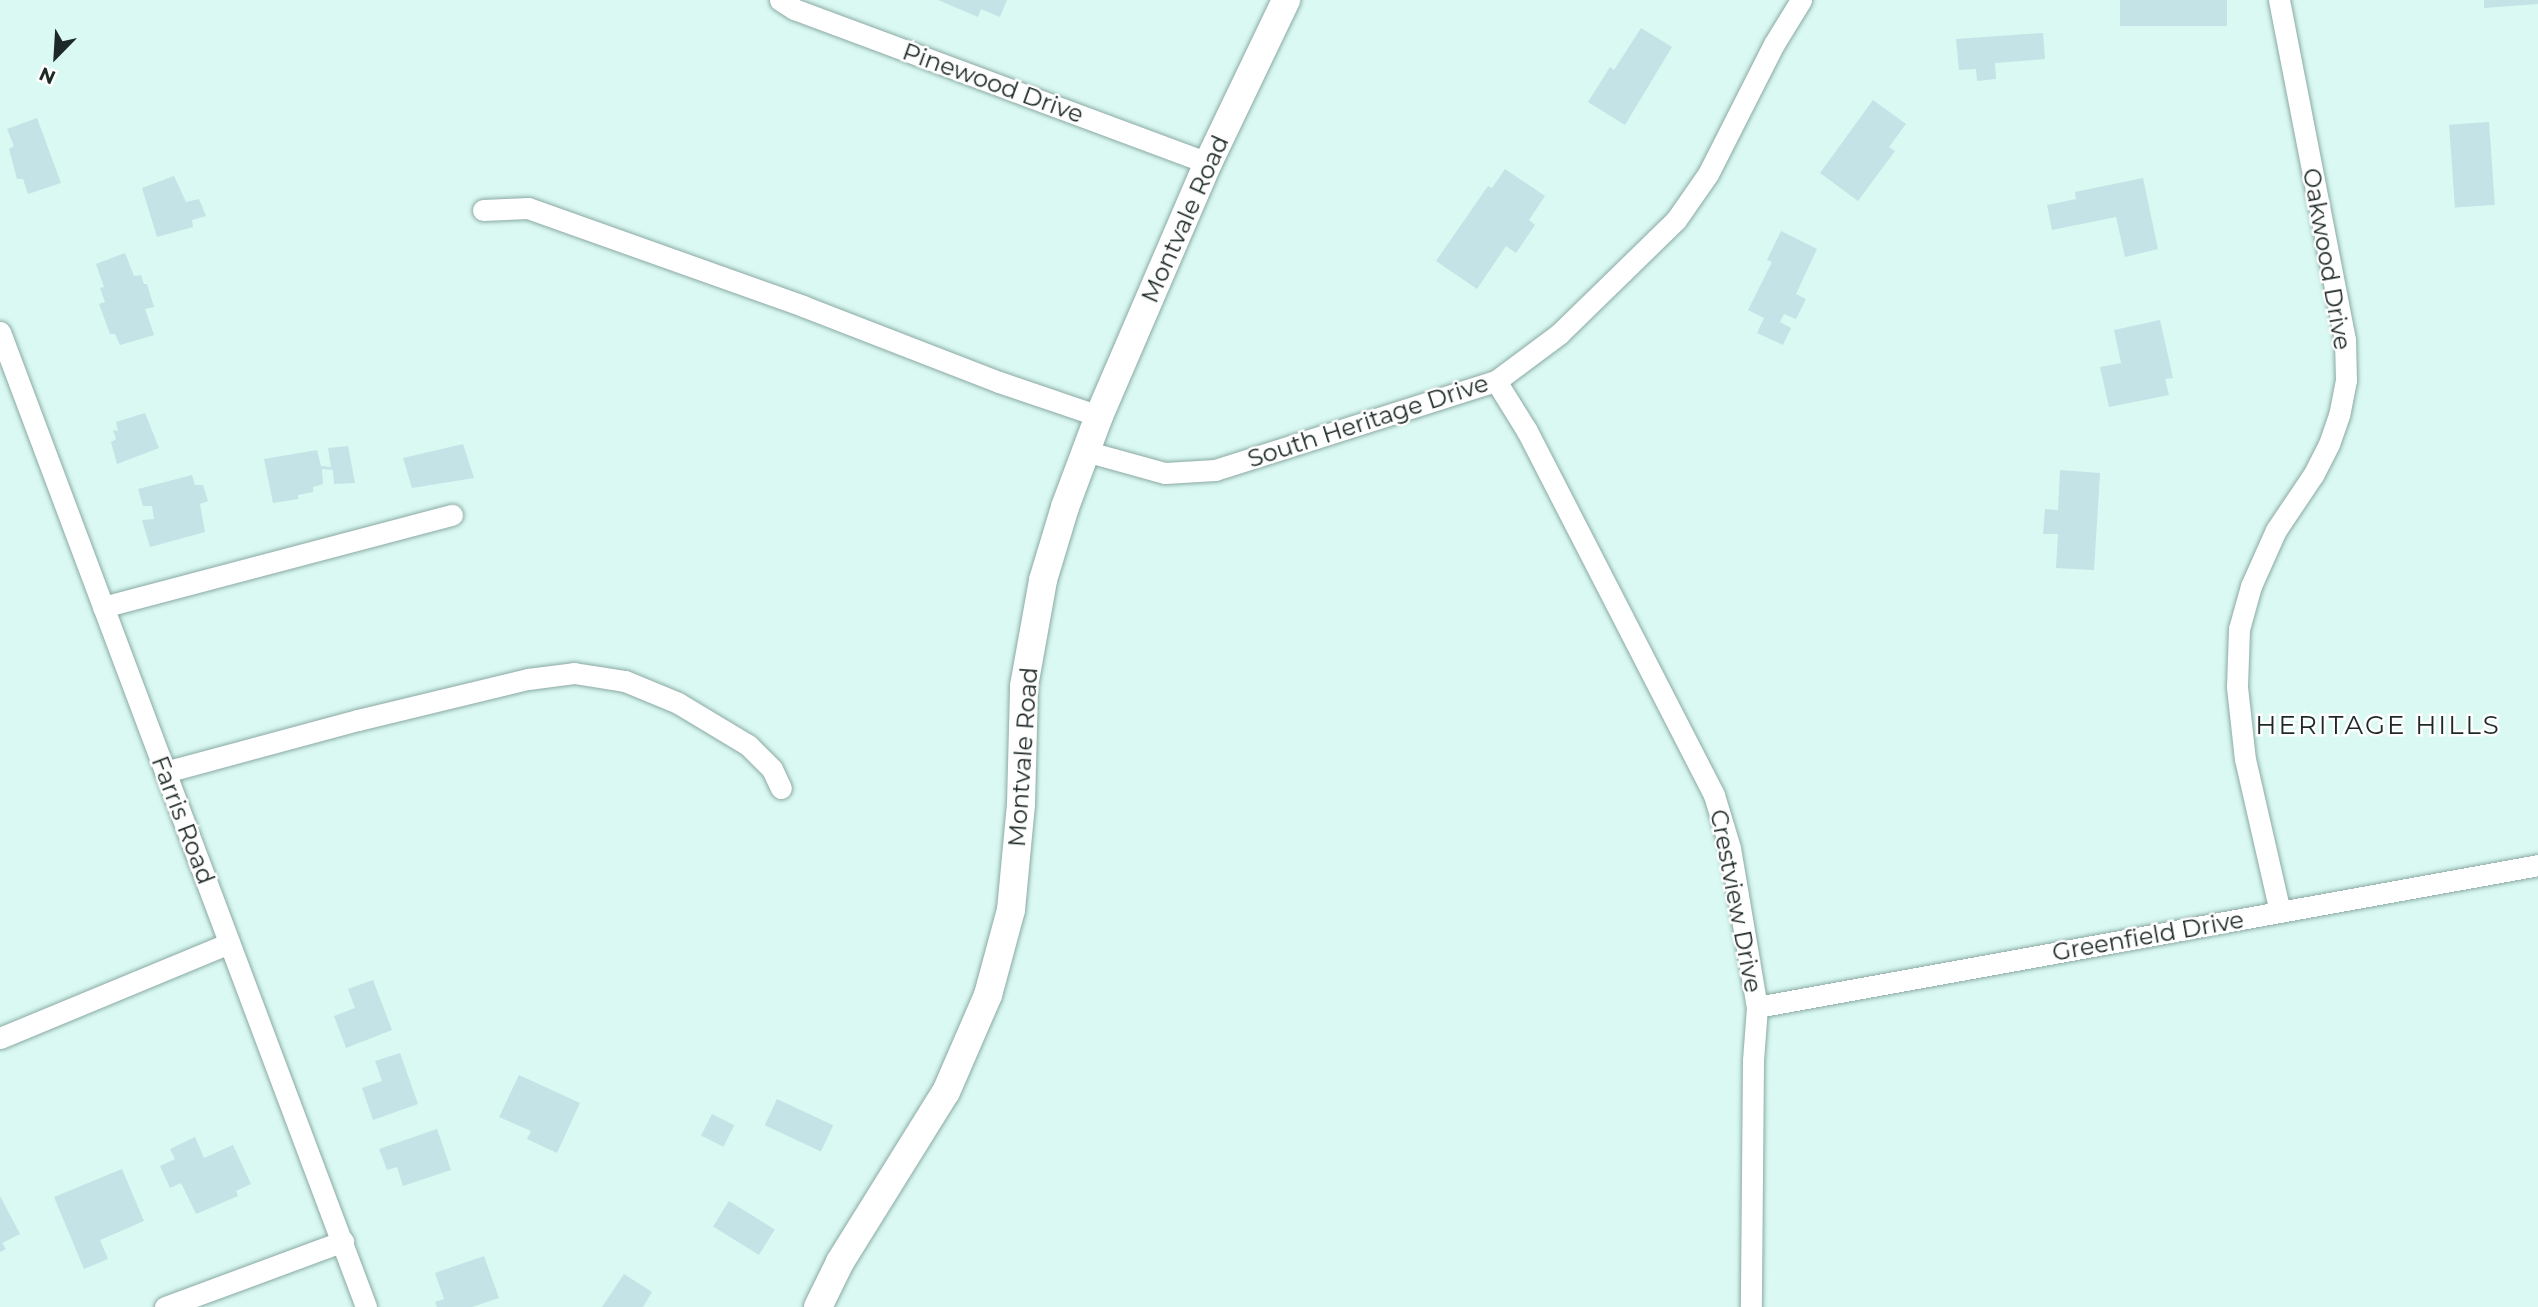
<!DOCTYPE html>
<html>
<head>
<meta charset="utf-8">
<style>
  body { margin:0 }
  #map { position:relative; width:2538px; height:1307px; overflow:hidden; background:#d9f9f2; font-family:Montserrat,sans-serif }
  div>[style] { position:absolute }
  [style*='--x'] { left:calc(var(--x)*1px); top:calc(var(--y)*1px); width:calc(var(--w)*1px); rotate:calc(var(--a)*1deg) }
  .building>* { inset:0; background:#c3e3e6; transform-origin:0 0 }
  .roads { filter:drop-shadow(0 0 2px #8ba9a3) drop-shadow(0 0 2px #8ba9a3) }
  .minor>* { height:21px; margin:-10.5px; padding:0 10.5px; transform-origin:10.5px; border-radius:10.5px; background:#fff }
  .secondary>* { height:28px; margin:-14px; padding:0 14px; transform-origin:14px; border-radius:14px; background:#fff }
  span { translate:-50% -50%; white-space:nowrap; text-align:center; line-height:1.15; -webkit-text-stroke:5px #fefefe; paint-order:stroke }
  .street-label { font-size:24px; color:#1d2926 }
  .neighbourhood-label { font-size:26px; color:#1d2926; letter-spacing:2px }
  .north { position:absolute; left:21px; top:21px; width:70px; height:70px; -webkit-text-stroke:5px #fefefe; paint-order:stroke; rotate:204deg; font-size:19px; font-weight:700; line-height:28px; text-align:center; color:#1d2926 }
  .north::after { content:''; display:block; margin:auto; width:24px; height:32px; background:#1d2926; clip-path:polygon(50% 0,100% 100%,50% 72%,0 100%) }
</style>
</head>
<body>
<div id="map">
  <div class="building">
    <div style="clip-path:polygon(938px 0,1007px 0,1000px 17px,981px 9px,978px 17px)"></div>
    <div style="left:2120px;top:0;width:107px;height:26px"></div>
    <div style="clip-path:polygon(2484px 0,2538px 0,2538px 4px,2484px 8px)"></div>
    <div style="clip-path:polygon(1641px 28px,1672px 47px,1625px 125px,1588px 102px,1610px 67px,1614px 70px)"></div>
    <div style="clip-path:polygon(2043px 33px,2045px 59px,1995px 63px,1996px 79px,1977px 81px,1976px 69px,1959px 70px,1956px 39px)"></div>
    <div style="clip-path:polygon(1873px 100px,1906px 124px,1889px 147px,1895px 151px,1858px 201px,1820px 173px)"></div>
    <div style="clip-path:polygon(37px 118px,61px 183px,28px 194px,23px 179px,17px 179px,9px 149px,14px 146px,7px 129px)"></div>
    <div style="left:2489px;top:122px;width:83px;height:40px;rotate:86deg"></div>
    <div style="clip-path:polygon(1505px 169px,1545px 196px,1529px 220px,1535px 225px,1516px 253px,1506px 246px,1477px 289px,1436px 261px,1488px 186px,1492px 188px)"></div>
    <div style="clip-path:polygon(174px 176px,186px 202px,199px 199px,206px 216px,192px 220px,193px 227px,157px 237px,142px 188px)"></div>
    <div style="clip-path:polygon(2143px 178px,2158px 249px,2125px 257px,2116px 217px,2052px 230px,2047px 205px,2076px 199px,2075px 192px)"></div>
    <div style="clip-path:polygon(1781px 231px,1817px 249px,1796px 294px,1806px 299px,1796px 319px,1784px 314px,1780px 322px,1791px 328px,1783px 345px,1757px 333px,1764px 318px,1748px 310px,1772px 262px,1767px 260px)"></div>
    <div style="clip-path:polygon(125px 253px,134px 276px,141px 275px,144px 284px,147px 284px,154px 307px,145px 309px,154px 335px,120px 345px,115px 334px,110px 334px,99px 304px,105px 302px,100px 288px,104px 287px,96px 264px)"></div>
    <div style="clip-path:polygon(2160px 320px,2173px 378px,2165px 379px,2169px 395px,2109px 407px,2100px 367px,2121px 363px,2114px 330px)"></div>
    <div style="clip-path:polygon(145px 413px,159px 448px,117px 464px,111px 442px,116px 439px,113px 430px,118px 431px,116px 422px)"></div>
    <div style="clip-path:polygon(463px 444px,474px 478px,412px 488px,403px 458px)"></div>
    <div style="clip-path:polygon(348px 446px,355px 483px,334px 484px,333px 470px,322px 469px,323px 484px,313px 487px,313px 492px,298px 495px,298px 499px,273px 503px,264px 459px,317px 450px,321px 466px,331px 467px,328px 448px)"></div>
    <div style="clip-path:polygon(2060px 470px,2100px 473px,2094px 570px,2056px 568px,2058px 534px,2043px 534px,2045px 509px,2058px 510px)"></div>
    <div style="clip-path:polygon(192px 475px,195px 485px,203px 485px,208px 501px,200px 504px,205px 532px,150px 547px,142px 520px,154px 519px,152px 506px,143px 506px,138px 489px)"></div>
    <div style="clip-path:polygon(373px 980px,392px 1030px,346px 1048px,334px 1016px,355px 1008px,348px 989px)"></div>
    <div style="clip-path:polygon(400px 1053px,418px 1104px,373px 1120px,362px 1088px,382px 1081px,375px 1061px)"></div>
    <div style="clip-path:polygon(519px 1075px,580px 1103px,557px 1153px,527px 1139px,531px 1131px,499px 1117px)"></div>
    <div style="left:777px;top:1099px;width:62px;height:29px;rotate:25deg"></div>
    <div style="left:712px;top:1114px;width:25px;height:24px;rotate:27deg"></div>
    <div style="clip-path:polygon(437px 1129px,451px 1170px,403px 1186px,397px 1167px,387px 1170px,379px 1149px)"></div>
    <div style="clip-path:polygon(195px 1137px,204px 1158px,233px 1145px,251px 1184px,236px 1191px,238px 1196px,196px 1214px,181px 1183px,170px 1188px,160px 1166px,175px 1159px,170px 1149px)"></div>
    <div style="clip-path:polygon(122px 1169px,144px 1221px,100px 1240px,108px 1259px,84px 1269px,54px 1197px)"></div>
    <div style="clip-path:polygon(0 1196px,20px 1234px,2px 1243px,6px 1249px,0 1252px)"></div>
    <div style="left:729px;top:1201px;width:54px;height:30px;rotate:32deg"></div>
    <div style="clip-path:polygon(484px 1256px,499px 1298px,472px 1307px,437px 1307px,435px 1302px,444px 1299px,435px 1273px)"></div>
    <div style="clip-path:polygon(624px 1274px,652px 1292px,643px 1307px,602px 1307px)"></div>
  </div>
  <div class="roads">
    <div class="minor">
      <div style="--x:780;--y:0;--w:17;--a:33"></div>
      <div style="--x:794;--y:9;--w:442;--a:20.4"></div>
      <div style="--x:2279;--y:0;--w:345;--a:79"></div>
      <div style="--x:2345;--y:339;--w:41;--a:88.6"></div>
      <div style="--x:2346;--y:380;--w:36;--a:101"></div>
      <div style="--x:2339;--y:415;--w:31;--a:109"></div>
      <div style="--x:2329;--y:444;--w:35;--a:117"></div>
      <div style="--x:2313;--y:475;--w:66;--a:123.9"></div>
      <div style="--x:2276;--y:530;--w:61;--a:114.1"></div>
      <div style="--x:2251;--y:586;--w:45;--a:105.6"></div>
      <div style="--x:2239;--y:629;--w:58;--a:92"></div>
      <div style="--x:2237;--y:687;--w:72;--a:83.7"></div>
      <div style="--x:2245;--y:759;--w:157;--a:77.1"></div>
      <div style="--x:483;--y:210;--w:45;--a:-2.5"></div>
      <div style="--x:528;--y:208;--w:292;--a:19.6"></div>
      <div style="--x:803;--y:306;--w:210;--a:21.2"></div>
      <div style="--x:999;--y:382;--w:106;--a:18.8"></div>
      <div style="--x:0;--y:332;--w:1041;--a:69.42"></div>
      <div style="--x:1496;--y:381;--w:59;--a:58.2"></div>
      <div style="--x:1527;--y:431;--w:409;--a:62.8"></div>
      <div style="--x:1714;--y:795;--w:55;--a:73.2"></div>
      <div style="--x:1730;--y:848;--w:161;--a:80.4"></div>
      <div style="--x:1757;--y:1007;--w:53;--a:94.3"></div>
      <div style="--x:1753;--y:1060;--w:247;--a:90.5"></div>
      <div style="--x:1085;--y:451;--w:83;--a:15.4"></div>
      <div style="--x:1165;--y:473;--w:50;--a:-3.4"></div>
      <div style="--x:1215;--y:470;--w:295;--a:-17.6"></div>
      <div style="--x:1496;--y:381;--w:79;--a:-36.7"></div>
      <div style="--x:1559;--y:334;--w:163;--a:-44.3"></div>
      <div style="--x:1676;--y:220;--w:56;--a:-55.2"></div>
      <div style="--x:1708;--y:174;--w:146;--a:-63.1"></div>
      <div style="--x:1774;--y:44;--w:52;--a:-58.5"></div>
      <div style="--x:103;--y:607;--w:361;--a:-14.8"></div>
      <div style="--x:165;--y:772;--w:200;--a:-15.1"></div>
      <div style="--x:358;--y:720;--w:175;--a:-13.6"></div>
      <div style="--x:528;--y:679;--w:46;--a:-7.4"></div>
      <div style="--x:574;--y:673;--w:52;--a:8.9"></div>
      <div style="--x:625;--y:681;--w:57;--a:22.5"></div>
      <div style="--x:678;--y:703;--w:82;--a:31"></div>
      <div style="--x:748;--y:745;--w:34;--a:45"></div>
      <div style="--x:772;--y:769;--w:21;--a:65"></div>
      <div style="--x:1757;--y:1007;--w:794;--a:-10.3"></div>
      <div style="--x:0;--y:1038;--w:248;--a:-22.5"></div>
      <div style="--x:165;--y:1307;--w:190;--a:-20.3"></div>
    </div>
    <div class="secondary">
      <div style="--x:818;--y:1307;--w:50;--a:-63.9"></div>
      <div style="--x:840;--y:1262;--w:200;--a:-58.1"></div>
      <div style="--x:946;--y:1092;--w:106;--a:-66.6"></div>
      <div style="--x:988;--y:995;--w:88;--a:-74.9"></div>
      <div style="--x:1011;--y:910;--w:106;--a:-84.6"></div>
      <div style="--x:1021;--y:804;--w:118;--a:-88.5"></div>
      <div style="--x:1024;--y:686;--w:108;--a:-79.8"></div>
      <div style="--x:1043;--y:580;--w:76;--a:-73.2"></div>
      <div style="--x:1065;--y:507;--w:97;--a:-69.5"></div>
      <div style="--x:1099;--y:416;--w:275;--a:-66.7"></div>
      <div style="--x:1208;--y:163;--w:181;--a:-64.4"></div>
    </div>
  </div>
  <div class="street-label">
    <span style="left:993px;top:83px;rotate:20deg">Pinewood Drive</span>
    <span style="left:1185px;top:219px;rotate:-66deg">Montvale Road</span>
    <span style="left:2327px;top:259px;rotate:80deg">Oakwood Drive</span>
    <span style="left:1368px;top:421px;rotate:-18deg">South Heritage Drive</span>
    <span style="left:1023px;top:757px;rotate:-86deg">Montvale Road</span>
    <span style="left:183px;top:820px;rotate:69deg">Farris Road</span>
    <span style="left:1736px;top:901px;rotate:79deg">Crestview Drive</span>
    <span style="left:2148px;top:936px;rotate:-10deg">Greenfield Drive</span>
  </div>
  <div class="neighbourhood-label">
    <span style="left:2378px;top:726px">HERITAGE HILLS</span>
  </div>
  <div class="north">N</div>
</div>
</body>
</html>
